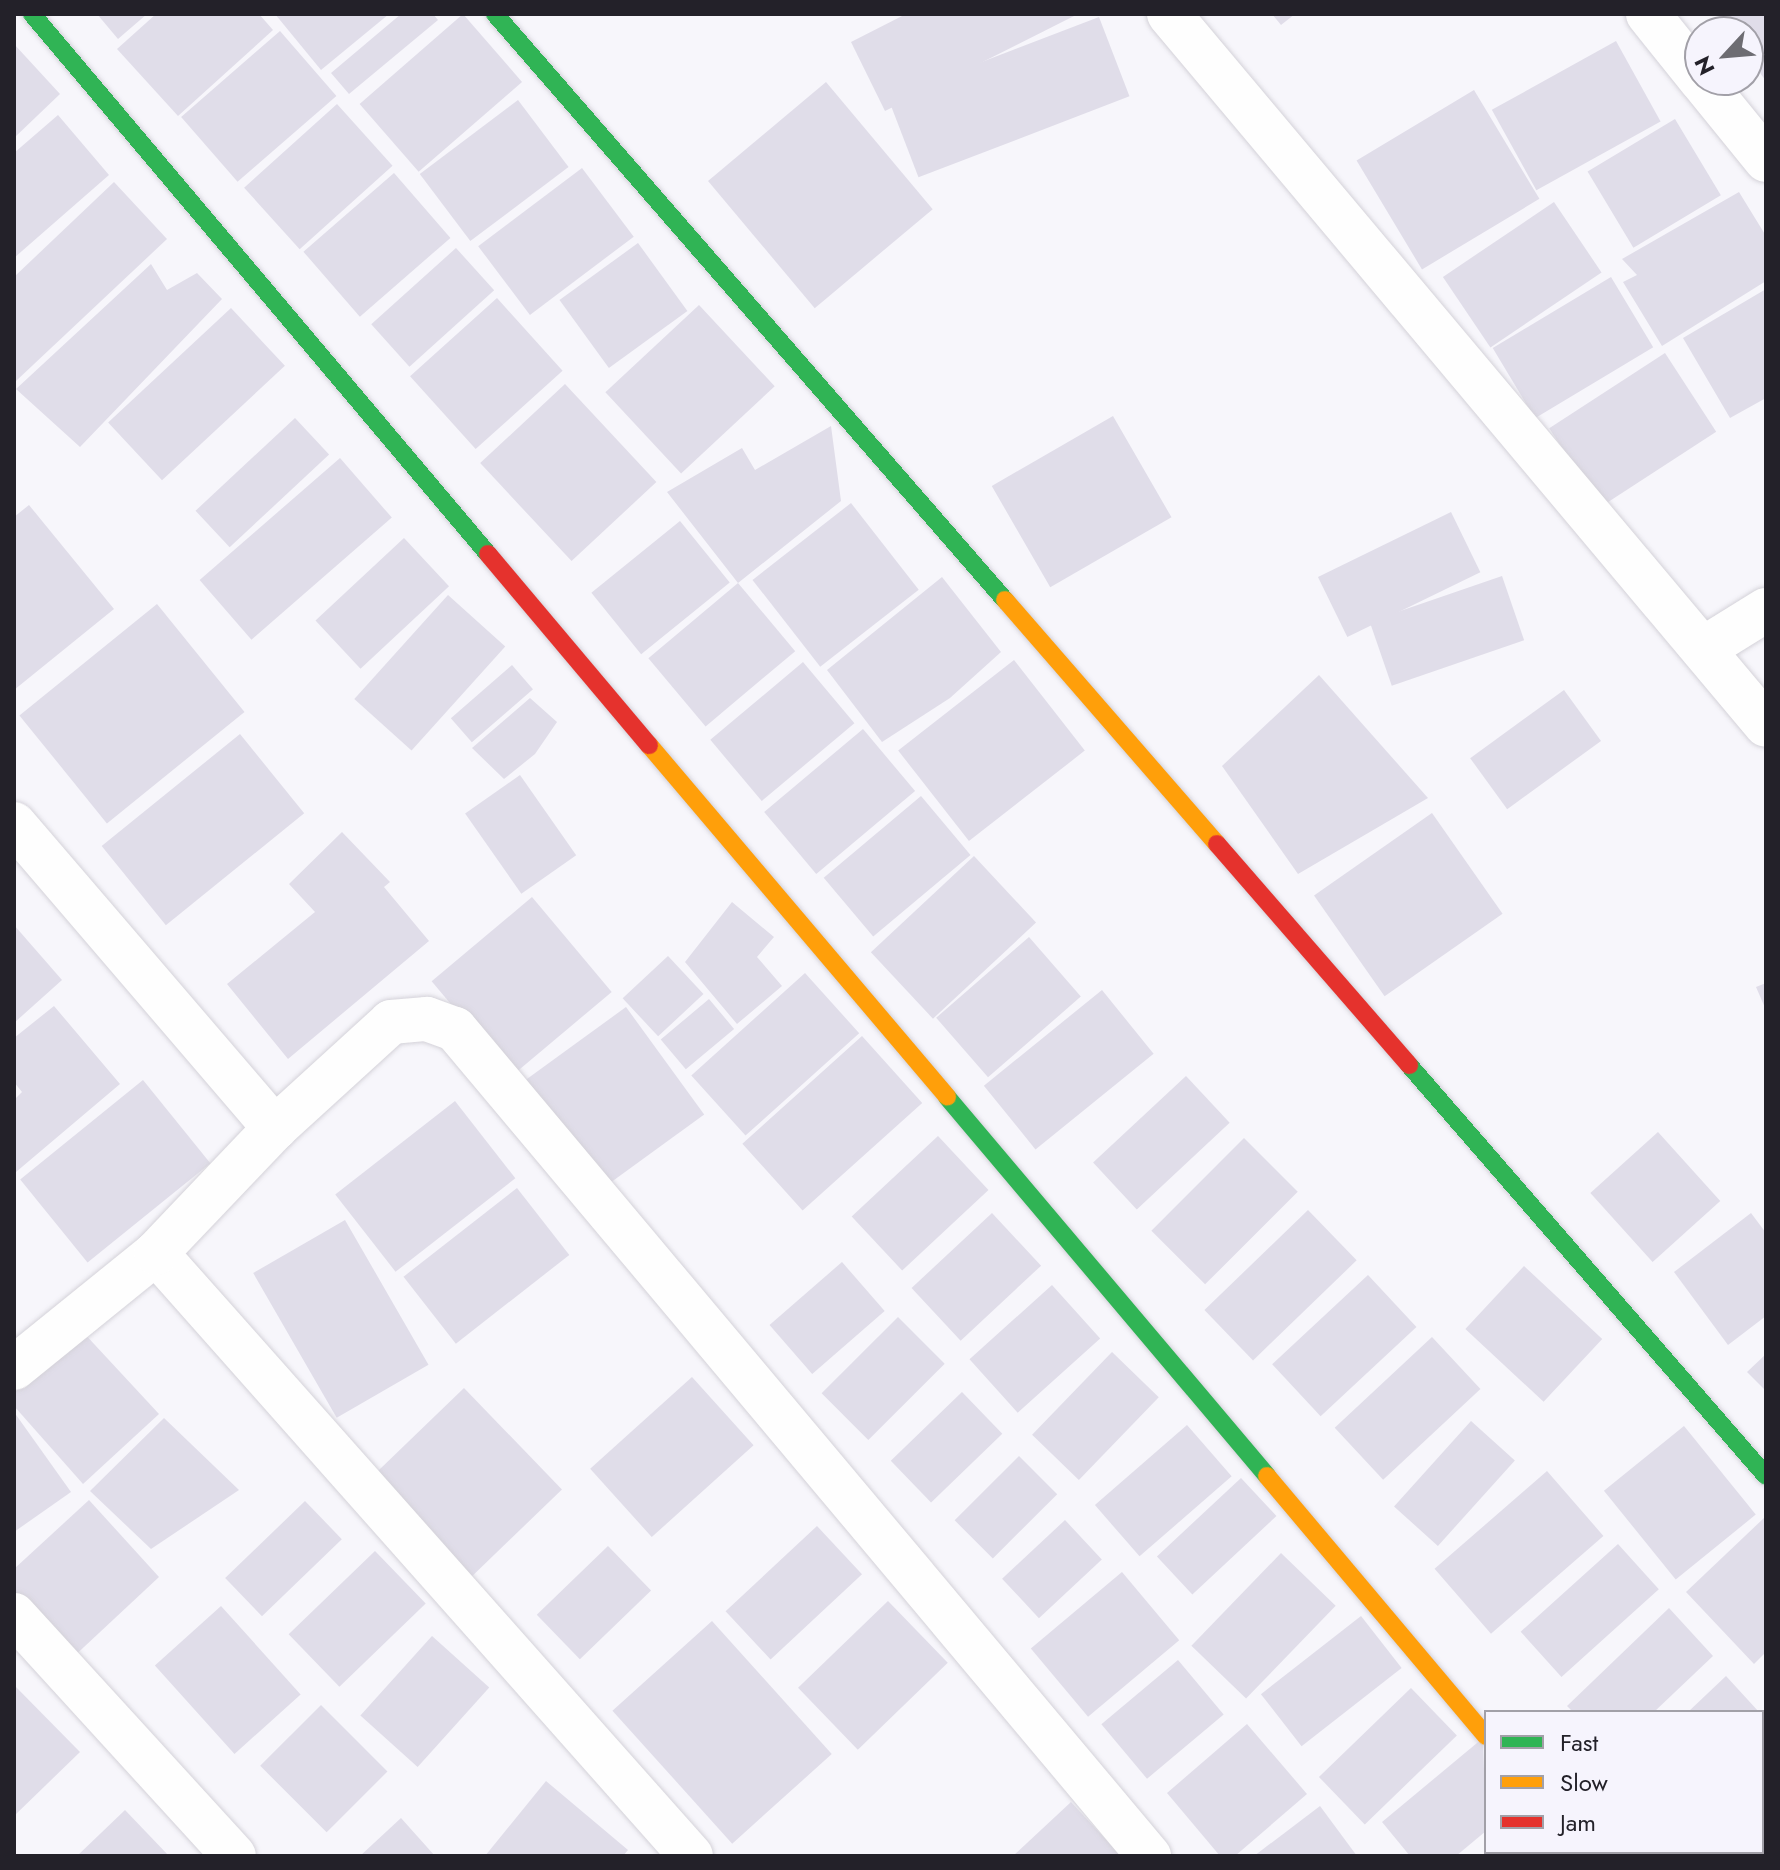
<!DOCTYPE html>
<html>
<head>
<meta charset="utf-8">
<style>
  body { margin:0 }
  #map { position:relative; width:1780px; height:1870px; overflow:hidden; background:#f7f6fb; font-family:Jost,sans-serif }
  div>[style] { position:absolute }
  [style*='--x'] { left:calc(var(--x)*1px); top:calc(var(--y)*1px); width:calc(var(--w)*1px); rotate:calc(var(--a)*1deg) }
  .building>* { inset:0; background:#e0dde9; transform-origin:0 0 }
  .roads { filter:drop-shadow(0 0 2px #d4d2d9) drop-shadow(0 0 2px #d4d2d9) }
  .street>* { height:44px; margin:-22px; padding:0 22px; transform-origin:22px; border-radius:22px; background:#fefefe }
  .fast>* { height:18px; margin:-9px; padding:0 9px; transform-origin:9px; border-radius:9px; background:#30b455 }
  .slow>* { height:18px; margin:-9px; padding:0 9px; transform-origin:9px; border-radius:9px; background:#ff9f0a }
  .jam>* { height:18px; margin:-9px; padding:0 9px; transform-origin:9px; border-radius:9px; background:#e5322d }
  span { translate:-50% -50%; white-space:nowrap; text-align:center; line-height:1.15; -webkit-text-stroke:6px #f6f4fd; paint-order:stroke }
  .frame { position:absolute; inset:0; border:16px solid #232129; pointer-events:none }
  .legend { position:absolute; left:1484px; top:1710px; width:280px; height:144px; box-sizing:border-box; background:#f6f4fd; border:2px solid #a2a0a8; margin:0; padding:10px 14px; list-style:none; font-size:24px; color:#232129 }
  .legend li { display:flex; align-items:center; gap:16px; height:40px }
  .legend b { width:40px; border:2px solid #a2a0a8 }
  .north { position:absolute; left:1684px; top:16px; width:80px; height:80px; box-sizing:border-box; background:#f6f4fd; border:2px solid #a2a0a8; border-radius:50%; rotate:244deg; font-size:22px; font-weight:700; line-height:32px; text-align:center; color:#232129 }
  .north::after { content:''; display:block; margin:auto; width:28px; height:36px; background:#6d6c72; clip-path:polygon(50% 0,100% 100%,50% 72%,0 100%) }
</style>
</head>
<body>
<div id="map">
  <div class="building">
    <div style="clip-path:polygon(97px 14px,147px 14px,118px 39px)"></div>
    <div style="clip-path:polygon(156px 14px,259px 14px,273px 30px,178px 116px,117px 49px)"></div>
    <div style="clip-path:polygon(275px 14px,389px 14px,321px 70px)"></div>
    <div style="clip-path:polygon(401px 14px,433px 14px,438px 20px,349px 94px,331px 73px)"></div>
    <div style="left:463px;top:14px;width:90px;height:137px;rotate:49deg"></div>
    <div style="clip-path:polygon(906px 14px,1078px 14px,885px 111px,851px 42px)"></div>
    <div style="clip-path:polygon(1272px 14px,1295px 14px,1281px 25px)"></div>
    <div style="clip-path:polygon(1723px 14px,1766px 14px,1766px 81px,1748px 57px,1748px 32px,1729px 32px,1718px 18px)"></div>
    <div style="left:1099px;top:17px;width:85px;height:226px;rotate:69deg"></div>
    <div style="left:280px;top:31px;width:86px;height:131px;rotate:49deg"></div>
    <div style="left:1616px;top:41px;width:92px;height:142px;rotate:61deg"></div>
    <div style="clip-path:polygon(14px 44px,60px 94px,14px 138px)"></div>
    <div style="left:826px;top:82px;width:166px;height:154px;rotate:50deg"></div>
    <div style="left:1474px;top:90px;width:127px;height:137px;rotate:59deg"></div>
    <div style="left:518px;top:100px;width:84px;height:123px;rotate:53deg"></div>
    <div style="left:337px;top:104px;width:83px;height:125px;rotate:48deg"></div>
    <div style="clip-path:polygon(58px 115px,109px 175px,14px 258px,14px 153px)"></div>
    <div style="left:1675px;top:119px;width:89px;height:102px;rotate:59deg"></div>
    <div style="left:582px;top:168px;width:86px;height:130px;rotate:53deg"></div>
    <div style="left:394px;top:173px;width:86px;height:120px;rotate:49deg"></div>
    <div style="clip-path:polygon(114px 182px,167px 239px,16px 381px,14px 277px)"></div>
    <div style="clip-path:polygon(1739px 192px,1766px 236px,1766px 281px,1662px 346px,1623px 282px,1637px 275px,1622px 259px)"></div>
    <div style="left:1554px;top:202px;width:85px;height:134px;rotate:56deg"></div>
    <div style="left:638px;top:243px;width:84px;height:97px;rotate:54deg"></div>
    <div style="left:456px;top:248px;width:57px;height:114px;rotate:48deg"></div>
    <div style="clip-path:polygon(151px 264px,167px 290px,197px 273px,222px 299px,80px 447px,16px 389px)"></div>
    <div style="left:1611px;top:277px;width:82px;height:138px;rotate:59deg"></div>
    <div style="clip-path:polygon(1766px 289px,1766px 398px,1730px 418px,1683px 338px)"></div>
    <div style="left:497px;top:298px;width:98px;height:117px;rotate:48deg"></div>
    <div style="left:699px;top:305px;width:111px;height:128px;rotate:47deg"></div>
    <div style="left:231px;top:308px;width:79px;height:168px;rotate:47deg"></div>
    <div style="left:1665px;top:353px;width:94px;height:138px;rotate:57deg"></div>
    <div style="left:565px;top:384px;width:134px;height:116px;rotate:47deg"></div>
    <div style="left:1113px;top:416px;width:117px;height:140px;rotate:60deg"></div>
    <div style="left:295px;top:418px;width:50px;height:136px;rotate:47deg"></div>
    <div style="clip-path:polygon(831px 426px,841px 501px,738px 583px,667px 492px,742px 448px,755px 470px)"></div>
    <div style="left:340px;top:458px;width:79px;height:186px;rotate:49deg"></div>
    <div style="left:851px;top:503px;width:110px;height:125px;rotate:52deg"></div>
    <div style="clip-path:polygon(29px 505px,114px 609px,14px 690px,14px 517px)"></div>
    <div style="left:1451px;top:512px;width:67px;height:148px;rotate:64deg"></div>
    <div style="left:680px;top:521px;width:79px;height:114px;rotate:51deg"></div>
    <div style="left:404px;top:538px;width:66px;height:121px;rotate:47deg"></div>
    <div style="left:1502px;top:576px;width:68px;height:140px;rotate:71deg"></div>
    <div style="clip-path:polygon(942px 577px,1001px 652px,950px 698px,882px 742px,827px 670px)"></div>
    <div style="left:738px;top:583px;width:89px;height:117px;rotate:50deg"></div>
    <div style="left:448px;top:595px;width:77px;height:140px;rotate:42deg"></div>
    <div style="left:157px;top:604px;width:139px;height:177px;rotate:51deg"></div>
    <div style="left:1014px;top:660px;width:115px;height:147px;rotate:52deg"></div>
    <div style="left:803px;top:662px;width:80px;height:121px;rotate:50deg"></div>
    <div style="left:512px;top:665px;width:32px;height:81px;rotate:49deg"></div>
    <div style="clip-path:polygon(1319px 675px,1428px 798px,1298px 874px,1222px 766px)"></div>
    <div style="left:1564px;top:690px;width:63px;height:116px;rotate:54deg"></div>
    <div style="clip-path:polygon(530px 698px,557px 722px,535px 754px,504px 779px,472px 748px)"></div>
    <div style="left:863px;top:729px;width:81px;height:129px;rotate:50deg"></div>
    <div style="left:240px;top:734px;width:102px;height:178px;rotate:51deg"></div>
    <div style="left:520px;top:775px;width:98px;height:67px;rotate:55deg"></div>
    <div style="left:921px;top:796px;width:77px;height:127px;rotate:50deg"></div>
    <div style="left:1432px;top:813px;width:123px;height:144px;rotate:55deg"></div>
    <div style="clip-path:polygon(342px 832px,390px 882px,384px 887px,429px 941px,288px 1059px,227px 984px,315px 912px,289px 884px)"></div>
    <div style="left:974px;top:856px;width:91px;height:141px;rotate:47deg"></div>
    <div style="left:532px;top:897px;width:124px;height:131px;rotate:50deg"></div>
    <div style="clip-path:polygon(732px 902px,774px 937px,757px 957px,782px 986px,737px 1024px,685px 962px)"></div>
    <div style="clip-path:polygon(14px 925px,62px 980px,14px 1023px)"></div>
    <div style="left:1029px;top:937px;width:79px;height:123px;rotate:49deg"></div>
    <div style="left:668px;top:956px;width:52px;height:62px;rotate:47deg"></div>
    <div style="left:805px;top:973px;width:81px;height:153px;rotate:48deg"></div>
    <div style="clip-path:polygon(1766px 983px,1766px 1010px,1756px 987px)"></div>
    <div style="left:1102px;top:990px;width:82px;height:152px;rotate:51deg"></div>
    <div style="left:709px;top:999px;width:39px;height:63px;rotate:50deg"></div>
    <div style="clip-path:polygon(54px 1006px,120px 1084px,16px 1172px,14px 1100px,22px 1092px,14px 1082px,14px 1038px)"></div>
    <div style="left:626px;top:1007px;width:133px;height:125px;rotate:54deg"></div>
    <div style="left:862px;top:1036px;width:90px;height:161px;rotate:48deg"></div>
    <div style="left:1186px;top:1076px;width:64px;height:127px;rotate:47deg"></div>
    <div style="left:143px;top:1080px;width:107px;height:158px;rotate:51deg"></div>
    <div style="left:455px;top:1101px;width:98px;height:152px;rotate:52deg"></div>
    <div style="left:1658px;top:1132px;width:93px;height:91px;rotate:48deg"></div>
    <div style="left:938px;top:1136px;width:74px;height:118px;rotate:47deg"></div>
    <div style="left:1244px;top:1138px;width:76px;height:131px;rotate:45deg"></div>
    <div style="left:517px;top:1188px;width:85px;height:144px;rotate:52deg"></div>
    <div style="left:1308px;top:1210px;width:70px;height:144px;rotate:46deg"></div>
    <div style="left:992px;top:1213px;width:72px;height:110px;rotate:47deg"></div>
    <div style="clip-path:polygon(1751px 1213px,1766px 1233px,1766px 1316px,1728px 1345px,1674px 1272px)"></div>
    <div style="left:345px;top:1220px;width:167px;height:106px;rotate:60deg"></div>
    <div style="left:842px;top:1262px;width:65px;height:96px;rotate:49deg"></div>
    <div style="left:1524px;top:1266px;width:107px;height:86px;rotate:43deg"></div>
    <div style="left:1368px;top:1275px;width:71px;height:131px;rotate:47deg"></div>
    <div style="left:1052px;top:1285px;width:72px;height:111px;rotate:48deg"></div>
    <div style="left:898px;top:1317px;width:66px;height:108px;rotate:45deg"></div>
    <div style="clip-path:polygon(82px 1331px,159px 1414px,83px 1484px,14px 1406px,14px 1393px)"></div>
    <div style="left:1432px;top:1337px;width:71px;height:133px;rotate:47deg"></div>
    <div style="left:1112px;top:1352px;width:65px;height:115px;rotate:44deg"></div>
    <div style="clip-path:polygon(1766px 1354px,1766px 1391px,1747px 1372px)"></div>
    <div style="left:692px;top:1377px;width:92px;height:137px;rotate:48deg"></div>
    <div style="left:464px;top:1388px;width:141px;height:129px;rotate:46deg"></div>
    <div style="left:962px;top:1392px;width:58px;height:99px;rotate:46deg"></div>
    <div style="clip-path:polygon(14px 1412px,71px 1492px,14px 1532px)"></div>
    <div style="clip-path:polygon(164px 1418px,239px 1490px,151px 1549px,90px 1491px)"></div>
    <div style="left:1471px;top:1421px;width:59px;height:115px;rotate:42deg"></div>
    <div style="left:1187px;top:1425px;width:68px;height:122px;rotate:49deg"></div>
    <div style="left:1684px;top:1426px;width:114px;height:103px;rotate:51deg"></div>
    <div style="left:1019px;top:1456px;width:54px;height:91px;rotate:45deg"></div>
    <div style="left:1547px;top:1471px;width:86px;height:149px;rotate:49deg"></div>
    <div style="left:1241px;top:1478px;width:52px;height:115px;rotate:47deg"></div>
    <div style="clip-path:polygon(89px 1500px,159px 1577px,69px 1661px,14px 1602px,14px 1569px)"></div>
    <div style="left:305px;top:1501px;width:53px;height:111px;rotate:46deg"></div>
    <div style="clip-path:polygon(1765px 1517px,1766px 1652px,1754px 1664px,1686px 1592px)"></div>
    <div style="left:1065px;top:1520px;width:54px;height:86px;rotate:47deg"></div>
    <div style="left:817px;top:1526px;width:66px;height:125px;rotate:47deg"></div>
    <div style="left:1618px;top:1544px;width:61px;height:131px;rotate:48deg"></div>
    <div style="left:608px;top:1546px;width:62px;height:99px;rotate:46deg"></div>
    <div style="left:375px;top:1551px;width:73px;height:120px;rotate:46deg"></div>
    <div style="left:1281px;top:1553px;width:76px;height:129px;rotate:44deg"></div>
    <div style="left:1122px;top:1572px;width:89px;height:119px;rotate:50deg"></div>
    <div style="left:888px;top:1601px;width:86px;height:125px;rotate:46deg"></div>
    <div style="left:221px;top:1606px;width:119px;height:89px;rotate:48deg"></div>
    <div style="clip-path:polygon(1669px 1608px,1713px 1656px,1654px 1712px,1573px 1712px,1567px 1706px)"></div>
    <div style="left:1361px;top:1616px;width:66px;height:127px;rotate:52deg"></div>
    <div style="left:712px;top:1621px;width:179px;height:134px;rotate:48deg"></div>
    <div style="left:432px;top:1636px;width:77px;height:107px;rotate:42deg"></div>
    <div style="left:1178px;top:1660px;width:71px;height:100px;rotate:50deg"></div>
    <div style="clip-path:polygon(1726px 1676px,1759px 1712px,1688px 1712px)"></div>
    <div style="clip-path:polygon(14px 1685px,80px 1752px,14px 1816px)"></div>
    <div style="left:1411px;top:1688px;width:66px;height:128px;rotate:46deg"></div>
    <div style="left:321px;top:1705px;width:94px;height:86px;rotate:45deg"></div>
    <div style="clip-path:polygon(1762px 1715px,1766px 1719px,1762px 1786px)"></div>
    <div style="clip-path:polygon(1247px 1724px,1307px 1794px,1235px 1856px,1220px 1856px,1167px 1793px)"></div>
    <div style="clip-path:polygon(1483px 1738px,1486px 1831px,1456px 1856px,1410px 1856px,1382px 1822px)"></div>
    <div style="clip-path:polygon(546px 1781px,628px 1850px,623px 1856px,485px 1856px)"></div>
    <div style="clip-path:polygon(1071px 1802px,1121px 1856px,1013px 1856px)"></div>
    <div style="clip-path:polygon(1320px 1806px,1357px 1856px,1254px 1856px)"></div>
    <div style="clip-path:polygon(125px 1810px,169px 1856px,77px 1856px)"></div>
    <div style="clip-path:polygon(401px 1818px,435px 1856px,360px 1856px)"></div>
    <div style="clip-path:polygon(1766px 1821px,1766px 1856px,1724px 1856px,1762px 1852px)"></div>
    <div style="left:1499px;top:1852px;width:55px;height:6px"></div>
  </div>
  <div class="roads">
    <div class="street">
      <div style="--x:1169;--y:14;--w:928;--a:49.98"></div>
      <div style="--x:1648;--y:14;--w:83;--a:51.3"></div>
      <div style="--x:1701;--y:80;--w:103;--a:50.9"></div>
      <div style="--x:1703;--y:649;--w:74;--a:-31.8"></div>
      <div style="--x:14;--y:824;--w:401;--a:49.4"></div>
      <div style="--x:156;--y:1253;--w:806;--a:48.42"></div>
      <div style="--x:14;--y:1368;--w:183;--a:-39"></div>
      <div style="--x:156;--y:1253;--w:173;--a:-46.4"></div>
      <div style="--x:275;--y:1128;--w:157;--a:-42.4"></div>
      <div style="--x:391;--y:1022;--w:36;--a:-5"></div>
      <div style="--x:427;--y:1019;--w:30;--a:20"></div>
      <div style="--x:455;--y:1029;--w:1080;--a:50"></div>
      <div style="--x:14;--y:1615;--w:326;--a:47.6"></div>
      <div style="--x:1584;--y:1852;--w:5;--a:53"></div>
    </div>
    <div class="fast">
      <div style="--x:32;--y:14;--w:707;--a:49.82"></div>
      <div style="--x:495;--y:14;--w:777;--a:48.97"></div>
      <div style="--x:1409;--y:1065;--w:544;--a:49.02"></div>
      <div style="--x:947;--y:1097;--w:496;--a:49.8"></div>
    </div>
    <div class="slow">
      <div style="--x:1005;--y:600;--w:323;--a:49"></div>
      <div style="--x:649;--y:745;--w:461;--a:49.7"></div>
      <div style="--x:1267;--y:1476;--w:340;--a:49.9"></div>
    </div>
    <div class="jam">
      <div style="--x:488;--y:554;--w:250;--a:49.9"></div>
      <div style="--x:1217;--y:844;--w:293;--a:49"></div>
    </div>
  </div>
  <div class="frame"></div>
  <ul class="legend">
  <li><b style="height:10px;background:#30b455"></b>Fast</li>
  <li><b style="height:10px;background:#ff9f0a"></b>Slow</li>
  <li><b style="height:10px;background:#e5322d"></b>Jam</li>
  </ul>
  <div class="north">N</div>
</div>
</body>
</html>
